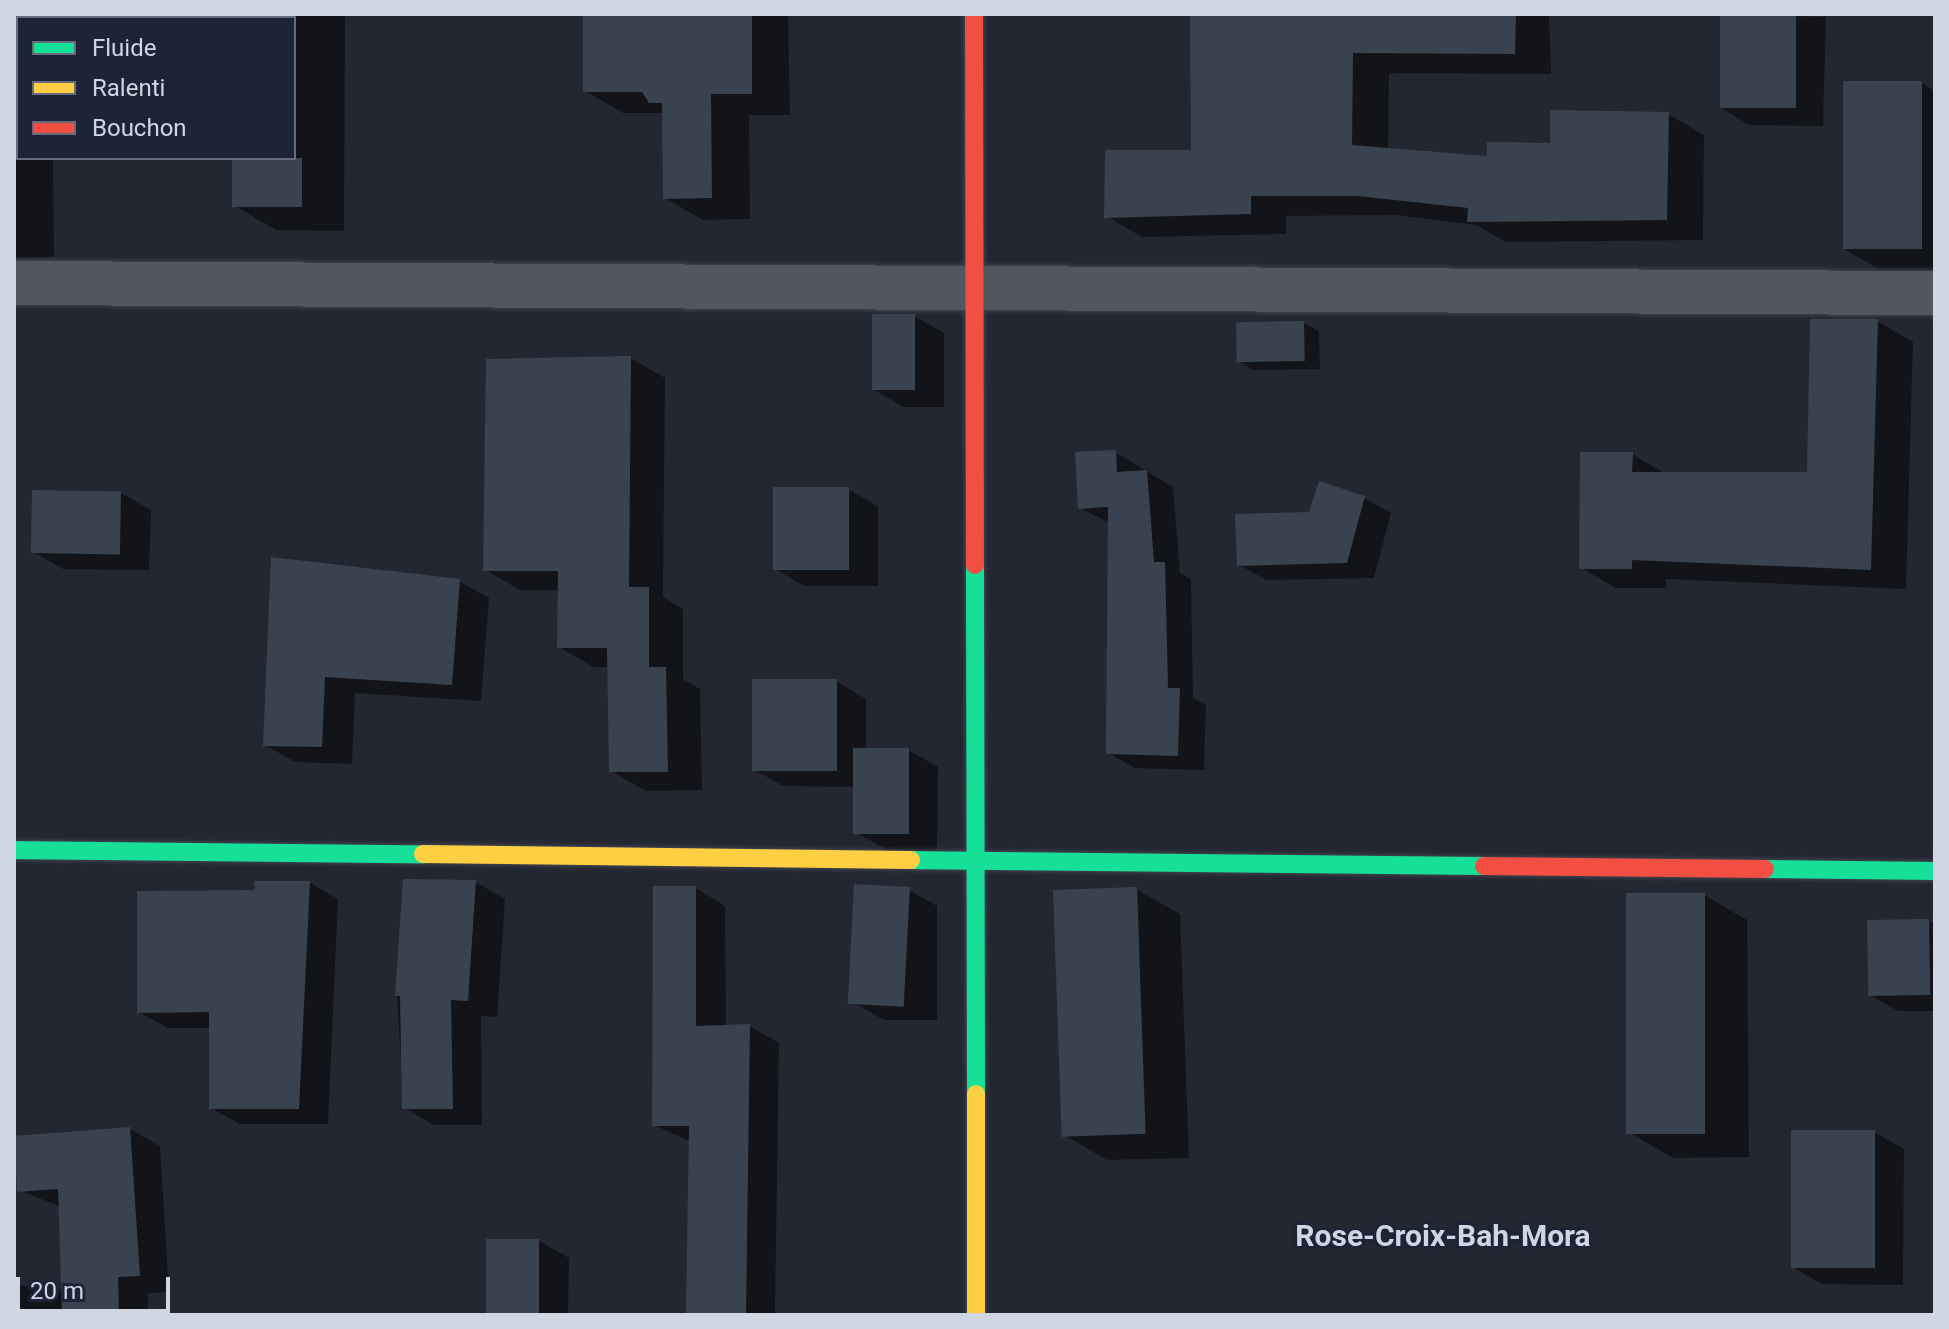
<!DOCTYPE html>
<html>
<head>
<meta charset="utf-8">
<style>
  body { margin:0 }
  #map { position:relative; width:1949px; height:1329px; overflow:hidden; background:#232732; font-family:Roboto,sans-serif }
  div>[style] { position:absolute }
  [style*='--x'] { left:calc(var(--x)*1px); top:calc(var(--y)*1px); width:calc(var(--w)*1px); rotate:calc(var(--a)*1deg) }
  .shadow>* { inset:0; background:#0007 }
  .building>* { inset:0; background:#394350; transform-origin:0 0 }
  .roads { filter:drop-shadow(0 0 2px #41444e) drop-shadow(0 0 2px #41444e) }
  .street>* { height:44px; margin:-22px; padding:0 22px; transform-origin:22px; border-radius:22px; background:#53565e }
  .fast>* { height:18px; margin:-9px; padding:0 9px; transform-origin:9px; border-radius:9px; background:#16e098 }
  .slow>* { height:18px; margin:-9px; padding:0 9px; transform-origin:9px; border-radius:9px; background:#ffcf43 }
  .jam>* { height:18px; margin:-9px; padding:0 9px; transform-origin:9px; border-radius:9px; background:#f24e42 }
  span { translate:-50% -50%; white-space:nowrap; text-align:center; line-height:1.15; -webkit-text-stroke:6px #1d2438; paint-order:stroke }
  .district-label { font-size:30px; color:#d1d6e3; font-weight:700 }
  .frame { position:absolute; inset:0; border:16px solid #d1d6e3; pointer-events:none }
  .legend { position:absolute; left:16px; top:16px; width:280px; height:144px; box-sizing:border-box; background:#1d2438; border:2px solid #656b7c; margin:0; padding:10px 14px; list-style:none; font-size:24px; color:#d1d6e3 }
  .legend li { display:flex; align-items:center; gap:16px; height:40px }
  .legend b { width:40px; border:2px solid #656b7c }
  .scale { position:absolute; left:16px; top:1277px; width:154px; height:36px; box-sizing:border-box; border:4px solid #d1d6e3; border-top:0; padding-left:10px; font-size:24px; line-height:28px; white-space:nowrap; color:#d1d6e3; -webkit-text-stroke:6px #1d2438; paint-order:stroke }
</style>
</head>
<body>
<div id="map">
  <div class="shadow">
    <div style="clip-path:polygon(14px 14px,43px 18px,18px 18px,18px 158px,53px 158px,54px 257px,14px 258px)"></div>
    <div style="clip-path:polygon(234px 14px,345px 14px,344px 231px,276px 230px,233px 205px,233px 158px,294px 158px,294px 18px)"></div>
    <div style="clip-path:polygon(585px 14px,788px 14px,790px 115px,749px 115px,750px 219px,703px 220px,665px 198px,664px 113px,623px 113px,585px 91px)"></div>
    <div style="clip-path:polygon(1193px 14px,1549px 14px,1551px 74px,1389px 73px,1388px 150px,1489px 158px,1668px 114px,1704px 135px,1703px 240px,1506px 242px,1476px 225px,1396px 215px,1286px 216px,1286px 234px,1142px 237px,1106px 216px,1193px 152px)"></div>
    <div style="clip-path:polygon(1722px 14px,1826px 17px,1823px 126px,1749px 125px,1720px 107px)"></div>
    <div style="clip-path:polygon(1922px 83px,1935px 91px,1935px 273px,1887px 274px,1844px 249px)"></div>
    <div style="clip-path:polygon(914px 316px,944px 333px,944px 407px,903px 407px,873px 389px)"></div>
    <div style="clip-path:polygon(1877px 321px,1913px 342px,1906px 589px,1666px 579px,1666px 588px,1616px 588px,1581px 568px,1632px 454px,1666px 474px,1809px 474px)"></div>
    <div style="clip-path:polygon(1304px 323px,1319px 331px,1320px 369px,1254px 370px,1239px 362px)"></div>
    <div style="clip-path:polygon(630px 358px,665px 378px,663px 597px,683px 609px,683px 679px,700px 689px,702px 790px,646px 791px,611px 771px,609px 667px,593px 667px,559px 647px,560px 590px,520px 590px,485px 570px)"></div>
    <div style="clip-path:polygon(1115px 452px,1173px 487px,1180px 573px,1191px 579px,1193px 698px,1206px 705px,1204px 770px,1135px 768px,1108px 753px,1110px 523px,1080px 508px)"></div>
    <div style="clip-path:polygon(848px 489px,878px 506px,878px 586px,804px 586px,774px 568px)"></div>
    <div style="clip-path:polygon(121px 493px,151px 510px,149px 570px,63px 569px,33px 552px)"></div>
    <div style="clip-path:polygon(1364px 498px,1391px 513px,1374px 578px,1266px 580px,1238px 564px,1311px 514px)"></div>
    <div style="clip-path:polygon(273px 559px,459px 581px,489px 598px,481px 701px,355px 693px,352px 764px,295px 762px,265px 745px)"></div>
    <div style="clip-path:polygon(836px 681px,866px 699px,866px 750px,908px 750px,938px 767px,937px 851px,887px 850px,857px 833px,856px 787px,783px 786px,753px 769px)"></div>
    <div style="clip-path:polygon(14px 685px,16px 686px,14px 813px)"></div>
    <div style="clip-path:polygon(475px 882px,505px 899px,497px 1017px,481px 1016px,482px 1125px,434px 1125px,404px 1108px,397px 995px)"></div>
    <div style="clip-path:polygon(310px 883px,338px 899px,328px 1124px,240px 1124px,211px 1108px,211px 1028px,168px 1028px,139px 1012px,257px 892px)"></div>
    <div style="clip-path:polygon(696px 888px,725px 906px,726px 1026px,749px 1026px,779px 1043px,775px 1315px,689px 1315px,691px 1142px,654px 1125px)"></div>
    <div style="clip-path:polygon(907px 889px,937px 906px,937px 1020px,884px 1020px,854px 1003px)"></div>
    <div style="clip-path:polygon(1136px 889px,1180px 914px,1189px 1158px,1107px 1160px,1064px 1135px)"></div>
    <div style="clip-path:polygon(1704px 895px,1747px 920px,1749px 1157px,1673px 1158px,1630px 1133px)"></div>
    <div style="clip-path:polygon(1929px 921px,1935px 924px,1935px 1011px,1898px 1011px,1868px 994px)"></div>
    <div style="clip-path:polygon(130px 1129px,160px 1146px,169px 1292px,148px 1293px,148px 1315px,14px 1315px,14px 1285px,63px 1289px,61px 1207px,19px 1190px)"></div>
    <div style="clip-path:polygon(1874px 1132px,1904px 1149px,1903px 1285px,1822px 1284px,1792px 1267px)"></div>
    <div style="clip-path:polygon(539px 1241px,569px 1258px,568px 1315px,487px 1315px)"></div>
  </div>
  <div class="building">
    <div style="clip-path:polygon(583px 14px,752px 14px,752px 94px,711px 94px,712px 198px,663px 199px,662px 103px,649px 103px,642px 92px,583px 92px)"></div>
    <div style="clip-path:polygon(1190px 14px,1516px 14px,1515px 54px,1353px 53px,1352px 145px,1487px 156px,1487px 142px,1550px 143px,1550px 110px,1669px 112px,1667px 220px,1467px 222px,1468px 208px,1358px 196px,1251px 196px,1251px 214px,1104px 218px,1105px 150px,1191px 150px)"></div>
    <div style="left:1720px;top:14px;width:76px;height:94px"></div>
    <div style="left:1922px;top:81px;width:168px;height:79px;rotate:90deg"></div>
    <div style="left:232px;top:158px;width:70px;height:49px"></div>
    <div style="left:872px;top:314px;width:43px;height:76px"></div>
    <div style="clip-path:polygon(1810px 319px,1878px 319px,1871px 570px,1632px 560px,1632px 569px,1579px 569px,1580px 452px,1633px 452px,1632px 472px,1807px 472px)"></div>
    <div style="left:1304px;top:321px;width:40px;height:68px;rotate:89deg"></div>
    <div style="clip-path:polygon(631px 356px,629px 587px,649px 587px,649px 667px,666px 667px,668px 772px,609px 772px,607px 648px,557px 648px,558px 571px,483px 571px,486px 359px)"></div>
    <div style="clip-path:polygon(1116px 450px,1117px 472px,1147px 470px,1154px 562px,1165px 562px,1168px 688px,1180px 688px,1178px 756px,1106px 754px,1108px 507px,1078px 509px,1075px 452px)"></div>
    <div style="clip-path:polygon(1319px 481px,1365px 496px,1347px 563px,1237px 566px,1235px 514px,1309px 512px)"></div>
    <div style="left:773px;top:487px;width:76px;height:83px"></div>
    <div style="left:32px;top:490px;width:89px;height:63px;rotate:1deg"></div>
    <div style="clip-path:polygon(271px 557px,460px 579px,452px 685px,325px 677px,322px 747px,263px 746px)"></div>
    <div style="left:837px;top:679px;width:92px;height:85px;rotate:90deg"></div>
    <div style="left:853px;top:748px;width:56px;height:86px"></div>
    <div style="clip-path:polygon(403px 879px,476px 880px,468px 1001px,451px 1000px,453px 1109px,402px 1109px,400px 996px,395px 996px)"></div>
    <div style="clip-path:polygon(254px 881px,310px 881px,299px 1109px,209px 1109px,209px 1012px,137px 1013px,137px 891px,255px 890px)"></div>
    <div style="left:854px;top:884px;width:56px;height:120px;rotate:3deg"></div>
    <div style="clip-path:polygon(653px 886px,696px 886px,696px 1026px,750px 1024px,746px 1315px,686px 1315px,689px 1126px,652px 1126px)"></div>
    <div style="left:1137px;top:887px;width:247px;height:84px;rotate:88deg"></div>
    <div style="left:1626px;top:893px;width:79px;height:241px"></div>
    <div style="left:1929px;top:919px;width:76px;height:62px;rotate:89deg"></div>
    <div style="clip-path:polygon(130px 1127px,140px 1276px,118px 1277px,119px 1315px,62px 1315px,58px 1189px,17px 1192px,14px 1136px)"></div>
    <div style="left:1791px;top:1130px;width:84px;height:138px"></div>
    <div style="left:486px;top:1239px;width:53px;height:76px"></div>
  </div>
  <div class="roads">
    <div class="street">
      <div style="--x:14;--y:283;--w:1921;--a:0.3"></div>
    </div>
    <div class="fast">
      <div style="--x:975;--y:565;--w:529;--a:89.89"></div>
      <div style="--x:14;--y:850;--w:409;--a:0.6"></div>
      <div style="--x:911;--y:860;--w:573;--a:0.6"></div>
      <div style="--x:1765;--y:869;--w:170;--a:0.7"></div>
    </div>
    <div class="slow">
      <div style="--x:423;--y:854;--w:488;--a:0.7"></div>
      <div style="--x:976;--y:1094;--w:221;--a:90"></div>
    </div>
    <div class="jam">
      <div style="--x:974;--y:14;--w:551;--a:89.9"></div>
      <div style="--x:1484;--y:866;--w:281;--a:0.6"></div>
    </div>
  </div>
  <div class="district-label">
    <span style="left:1443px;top:1236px">Rose-Croix-Bah-Mora</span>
  </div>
  <div class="frame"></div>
  <ul class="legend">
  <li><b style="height:10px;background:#16e098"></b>Fluide</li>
  <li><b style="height:10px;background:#ffcf43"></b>Ralenti</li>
  <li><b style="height:10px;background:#f24e42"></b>Bouchon</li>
  </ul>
  <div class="scale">20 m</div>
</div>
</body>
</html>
